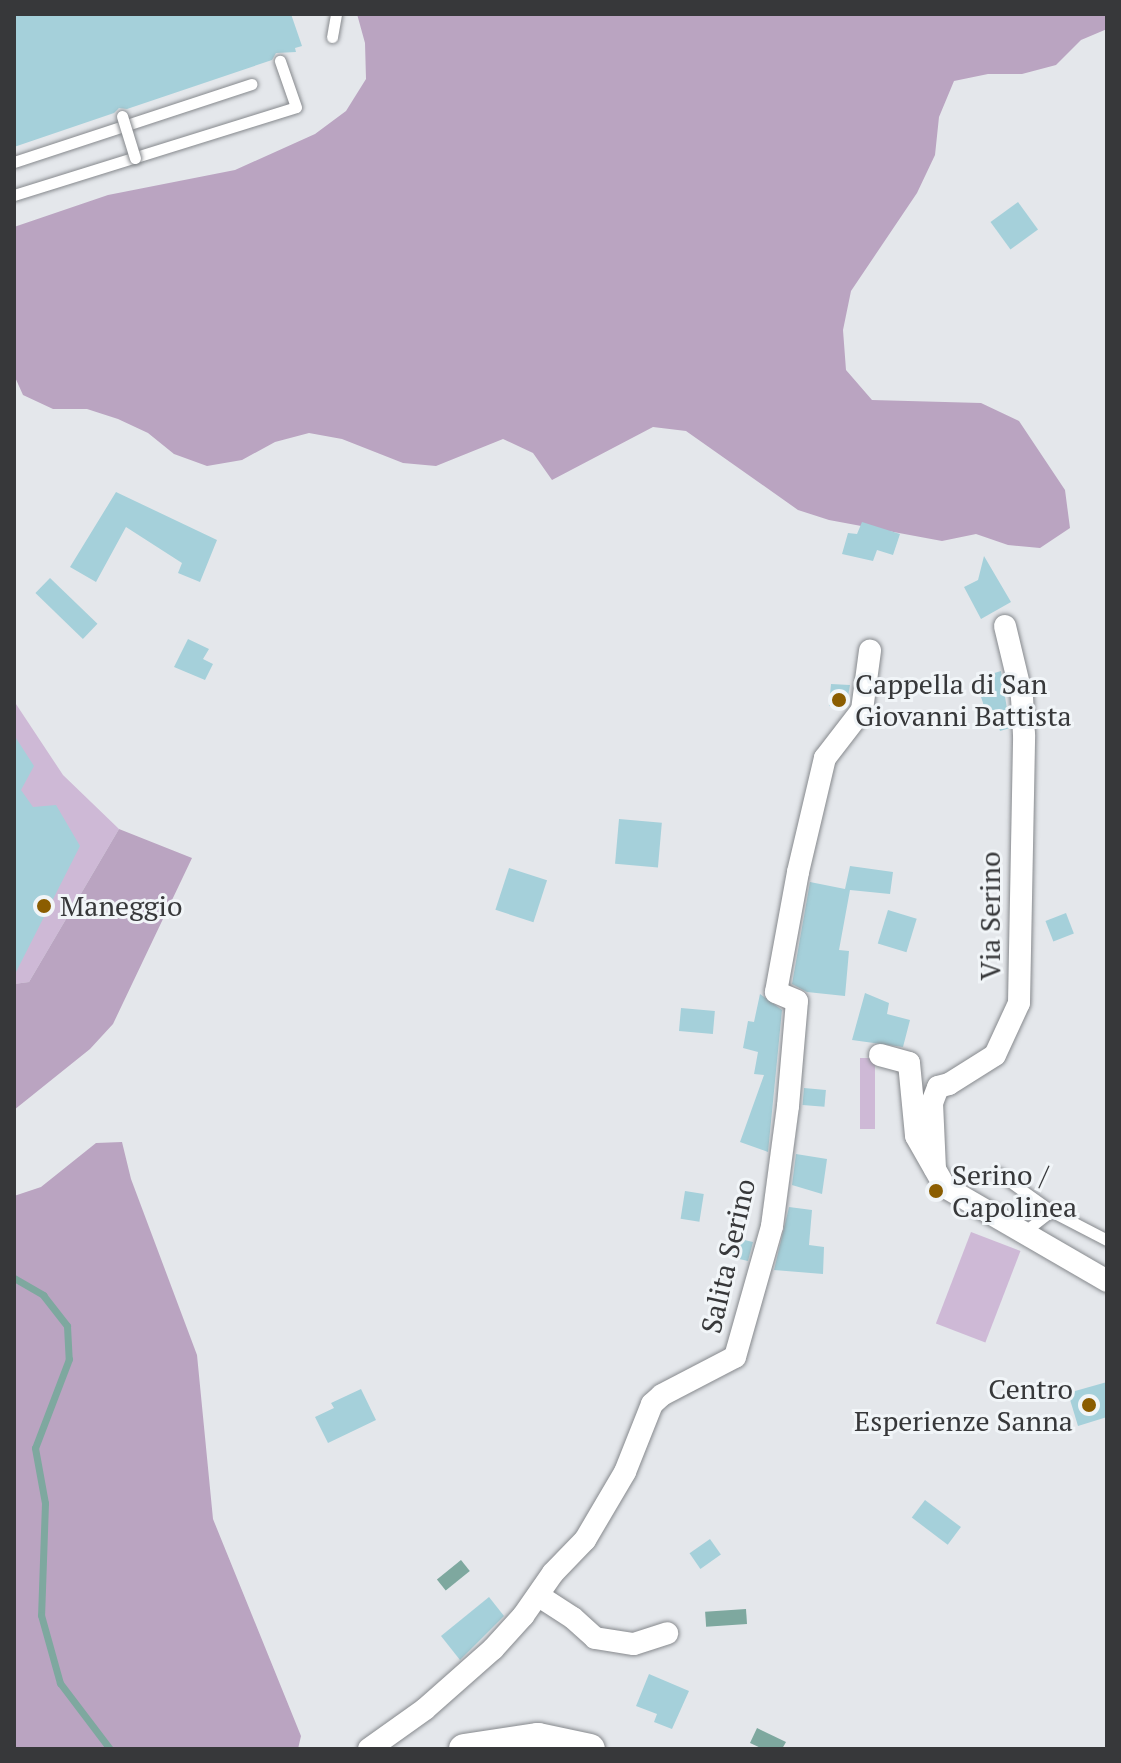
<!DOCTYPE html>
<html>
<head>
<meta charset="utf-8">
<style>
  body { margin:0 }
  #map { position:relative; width:1121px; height:1763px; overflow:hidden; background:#e4e7eb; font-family:"PT Serif",serif }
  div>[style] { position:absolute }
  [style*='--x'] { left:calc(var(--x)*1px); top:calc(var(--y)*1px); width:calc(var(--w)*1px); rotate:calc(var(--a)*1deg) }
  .green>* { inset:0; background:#ceb9d6; transform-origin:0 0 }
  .forest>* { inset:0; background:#baa4c1 }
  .water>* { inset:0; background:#7ea89f; transform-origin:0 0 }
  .stream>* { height:7px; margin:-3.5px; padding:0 3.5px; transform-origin:3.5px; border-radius:3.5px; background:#7ea89f }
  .building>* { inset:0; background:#a5d0da; transform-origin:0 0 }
  .roads { filter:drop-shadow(0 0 2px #86898d) drop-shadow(0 0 2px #86898d) }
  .lane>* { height:11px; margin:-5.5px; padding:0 5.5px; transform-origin:5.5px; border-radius:5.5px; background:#fff }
  .street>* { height:22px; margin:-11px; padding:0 11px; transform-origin:11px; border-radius:11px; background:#fff }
  .secondary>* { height:30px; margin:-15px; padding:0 15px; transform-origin:15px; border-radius:15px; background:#fff }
  .bridges { filter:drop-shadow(0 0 2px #86898d) drop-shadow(0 0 2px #86898d) }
  .lane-bridge>* { height:11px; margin:-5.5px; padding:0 5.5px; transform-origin:5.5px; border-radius:5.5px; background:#fff }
  .dots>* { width:22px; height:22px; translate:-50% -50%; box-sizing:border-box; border:4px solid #f1f5f8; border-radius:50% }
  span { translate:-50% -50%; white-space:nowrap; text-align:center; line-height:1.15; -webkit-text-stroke:6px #f1f5f8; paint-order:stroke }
  .poi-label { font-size:28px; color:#37383a }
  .left { translate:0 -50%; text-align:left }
  .right { translate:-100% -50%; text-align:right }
  .street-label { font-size:28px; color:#37383a }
  .frame { position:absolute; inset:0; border:16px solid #37383a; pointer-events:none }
</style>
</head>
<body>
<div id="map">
  <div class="green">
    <div style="clip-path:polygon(14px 701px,63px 775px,119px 829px,29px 982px,14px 984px)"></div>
    <div style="left:860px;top:1058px;width:15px;height:71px"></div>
    <div style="left:971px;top:1232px;width:53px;height:98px;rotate:21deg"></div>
  </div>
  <div class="forest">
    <div style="clip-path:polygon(357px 14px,1107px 14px,1107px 29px,1081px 40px,1056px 65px,1022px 74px,988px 74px,954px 81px,939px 117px,935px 155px,917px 193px,851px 291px,843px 330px,846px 370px,872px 400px,981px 403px,1019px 421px,1065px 490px,1070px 528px,1040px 548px,1008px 545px,976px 534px,942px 541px,829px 520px,798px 510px,686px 431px,653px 427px,552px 480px,533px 453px,503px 439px,436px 466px,403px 463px,342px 439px,309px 433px,275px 442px,242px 460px,207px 466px,174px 454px,148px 433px,118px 419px,87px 409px,53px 409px,23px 395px,14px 375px,14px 227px,108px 195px,235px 170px,315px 134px,346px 111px,366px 79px,365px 43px)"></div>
    <div style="clip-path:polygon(119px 829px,192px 858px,113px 1024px,90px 1049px,14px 1110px,14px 984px,29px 982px)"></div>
    <div style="clip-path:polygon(122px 1142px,131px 1179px,197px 1355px,213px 1519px,301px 1736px,298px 1749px,14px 1749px,14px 1196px,41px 1187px,96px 1143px)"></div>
  </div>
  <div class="water">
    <div style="left:461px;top:1560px;width:14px;height:31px;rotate:51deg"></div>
    <div style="left:746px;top:1609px;width:15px;height:41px;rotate:86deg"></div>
    <div style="clip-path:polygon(757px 1728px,786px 1742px,782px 1749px,763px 1749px,750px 1743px)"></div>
  </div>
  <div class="stream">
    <div style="--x:14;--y:1278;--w:34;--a:30"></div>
    <div style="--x:43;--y:1295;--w:39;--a:52"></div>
    <div style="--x:67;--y:1326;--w:33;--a:87"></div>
    <div style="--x:69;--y:1359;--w:95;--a:110.9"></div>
    <div style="--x:35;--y:1448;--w:56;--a:79.7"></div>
    <div style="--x:45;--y:1503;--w:112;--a:92"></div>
    <div style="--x:41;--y:1615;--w:71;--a:74.4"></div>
    <div style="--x:60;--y:1683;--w:83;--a:52.9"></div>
  </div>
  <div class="building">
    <div style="clip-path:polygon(14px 14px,291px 14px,302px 46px,295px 48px,296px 52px,276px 53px,272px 60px,127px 109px,119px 108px,114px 113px,14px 147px)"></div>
    <div style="left:1018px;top:202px;width:34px;height:34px;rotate:54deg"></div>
    <div style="clip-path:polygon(116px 492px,217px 540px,200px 582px,178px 573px,182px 563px,126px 527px,96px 582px,70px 567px)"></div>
    <div style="clip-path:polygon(862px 522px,900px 534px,893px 555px,877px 550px,873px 561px,842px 554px,848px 533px,857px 534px)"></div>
    <div style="clip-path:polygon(984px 556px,1011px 602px,981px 619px,964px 587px,978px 580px)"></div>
    <div style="left:50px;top:578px;width:66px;height:21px;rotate:44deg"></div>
    <div style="clip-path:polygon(188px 639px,209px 649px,203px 659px,213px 664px,205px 680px,174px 667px)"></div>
    <div style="clip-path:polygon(1001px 671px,1010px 728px,1000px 731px,993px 710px,986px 712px,975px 679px)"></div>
    <div style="clip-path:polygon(831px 684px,850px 685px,846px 708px,829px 706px)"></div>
    <div style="clip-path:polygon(14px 735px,34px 766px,21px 790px,33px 807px,56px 805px,80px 846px,14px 976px)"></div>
    <div style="left:619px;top:819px;width:43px;height:45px;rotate:5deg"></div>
    <div style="clip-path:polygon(850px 866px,893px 872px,890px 894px,850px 890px,839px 950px,849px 951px,845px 996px,807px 992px,792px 984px,810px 882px,845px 889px)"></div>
    <div style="left:509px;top:868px;width:40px;height:44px;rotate:18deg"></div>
    <div style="left:888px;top:910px;width:30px;height:35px;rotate:17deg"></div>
    <div style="left:1066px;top:913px;width:22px;height:22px;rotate:69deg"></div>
    <div style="clip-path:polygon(865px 993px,889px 1003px,887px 1014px,910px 1020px,903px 1047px,852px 1040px)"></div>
    <div style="clip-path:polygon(760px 994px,782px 1010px,768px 1152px,740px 1142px,764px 1075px,754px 1074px,758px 1052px,743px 1048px,748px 1021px,754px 1022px)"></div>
    <div style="left:681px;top:1008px;width:34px;height:23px;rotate:5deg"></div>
    <div style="left:804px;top:1088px;width:22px;height:17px;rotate:5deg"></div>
    <div style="clip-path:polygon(796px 1154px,827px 1159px,822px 1194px,792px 1185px)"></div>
    <div style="left:685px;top:1191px;width:19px;height:28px;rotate:9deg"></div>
    <div style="clip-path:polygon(789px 1207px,812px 1210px,809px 1245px,824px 1247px,823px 1274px,774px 1270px)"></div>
    <div style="clip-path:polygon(736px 1238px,753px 1242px,748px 1261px,726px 1256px)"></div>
    <div style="clip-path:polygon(1107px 1382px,1107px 1417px,1078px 1426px,1068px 1393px)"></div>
    <div style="clip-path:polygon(361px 1389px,376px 1420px,328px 1443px,315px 1417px,334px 1408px,331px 1403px)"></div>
    <div style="left:925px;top:1500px;width:45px;height:22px;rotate:37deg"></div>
    <div style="left:710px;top:1539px;width:19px;height:25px;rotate:55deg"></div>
    <div style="clip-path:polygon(489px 1597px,504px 1616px,460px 1660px,441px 1636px)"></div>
    <div style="clip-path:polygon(649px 1674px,689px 1691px,672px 1729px,654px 1722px,657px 1714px,636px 1706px)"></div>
  </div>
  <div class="roads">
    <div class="lane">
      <div style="--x:332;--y:37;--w:23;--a:-80"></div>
      <div style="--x:14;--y:162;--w:250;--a:-18.2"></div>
      <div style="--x:14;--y:195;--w:295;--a:-17.3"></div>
      <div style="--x:296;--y:107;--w:49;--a:-109.2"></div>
      <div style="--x:998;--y:1173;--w:65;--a:35.6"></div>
      <div style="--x:1051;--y:1211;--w:63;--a:27.4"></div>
      <div style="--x:1024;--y:1232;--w:34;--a:-38"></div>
    </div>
    <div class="street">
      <div style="--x:880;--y:1055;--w:30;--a:15"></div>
      <div style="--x:909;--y:1063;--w:73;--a:84.5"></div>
      <div style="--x:916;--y:1136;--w:59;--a:60.4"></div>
      <div style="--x:945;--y:1187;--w:187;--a:30.1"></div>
      <div style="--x:935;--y:1169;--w:66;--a:-92.6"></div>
      <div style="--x:932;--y:1103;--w:17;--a:-69"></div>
      <div style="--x:938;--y:1087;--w:11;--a:-15"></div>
      <div style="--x:949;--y:1084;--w:54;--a:-32.2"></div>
      <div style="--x:995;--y:1055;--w:57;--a:-65.2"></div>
      <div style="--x:1019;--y:1003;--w:268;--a:-88.9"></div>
      <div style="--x:1024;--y:735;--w:38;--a:-93"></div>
      <div style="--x:1022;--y:697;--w:73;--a:-103.5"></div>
      <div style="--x:539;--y:1596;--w:40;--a:32.9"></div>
      <div style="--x:573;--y:1618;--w:30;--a:42"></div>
      <div style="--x:595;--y:1638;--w:39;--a:9"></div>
      <div style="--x:634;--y:1644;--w:35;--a:-18"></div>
      <div style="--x:369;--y:1749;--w:69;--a:-35.5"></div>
      <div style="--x:425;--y:1709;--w:91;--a:-41.4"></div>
      <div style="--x:493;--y:1649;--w:45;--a:-47.7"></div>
      <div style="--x:523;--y:1616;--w:52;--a:-55.1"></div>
      <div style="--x:553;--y:1573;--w:46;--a:-45.9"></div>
      <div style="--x:585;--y:1540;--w:79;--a:-59.5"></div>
      <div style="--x:625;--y:1472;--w:73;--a:-68.3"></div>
      <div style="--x:652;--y:1404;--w:13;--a:-42"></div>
      <div style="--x:662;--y:1395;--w:82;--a:-27.5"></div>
      <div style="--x:735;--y:1357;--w:136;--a:-74.2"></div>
      <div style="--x:772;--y:1226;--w:121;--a:-82.4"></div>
      <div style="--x:788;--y:1106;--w:105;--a:-85.1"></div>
      <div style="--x:797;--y:1001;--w:23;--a:-157"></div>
      <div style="--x:776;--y:992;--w:122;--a:-79.6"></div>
      <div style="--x:798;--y:872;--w:117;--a:-76.7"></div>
      <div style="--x:825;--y:758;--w:61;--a:-52.4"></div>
      <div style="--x:862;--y:710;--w:60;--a:-82.3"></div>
    </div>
    <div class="secondary">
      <div style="--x:464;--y:1749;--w:75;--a:-8.5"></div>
      <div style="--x:538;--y:1738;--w:53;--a:11.9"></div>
    </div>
  </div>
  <div class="bridges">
    <div class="lane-bridge">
      <div style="--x:122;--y:116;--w:44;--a:72.8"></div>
    </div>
  </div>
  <div class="dots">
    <div style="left:839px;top:700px;background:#8b5d01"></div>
    <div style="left:44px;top:906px;background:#8b5d01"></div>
    <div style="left:936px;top:1191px;background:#8b5d01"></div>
    <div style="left:1089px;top:1405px;background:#8b5d01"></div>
  </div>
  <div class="poi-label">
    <span class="left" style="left:855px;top:700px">Cappella di San<br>Giovanni Battista</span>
    <span class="left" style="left:60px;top:906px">Maneggio</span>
    <span class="left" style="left:952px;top:1191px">Serino /<br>Capolinea</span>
    <span class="right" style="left:1073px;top:1405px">Centro<br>Esperienze Sanna</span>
  </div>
  <div class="street-label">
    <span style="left:990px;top:916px;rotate:-90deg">Via Serino</span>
    <span style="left:728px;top:1256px;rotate:-77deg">Salita Serino</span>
  </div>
  <div class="frame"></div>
</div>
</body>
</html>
